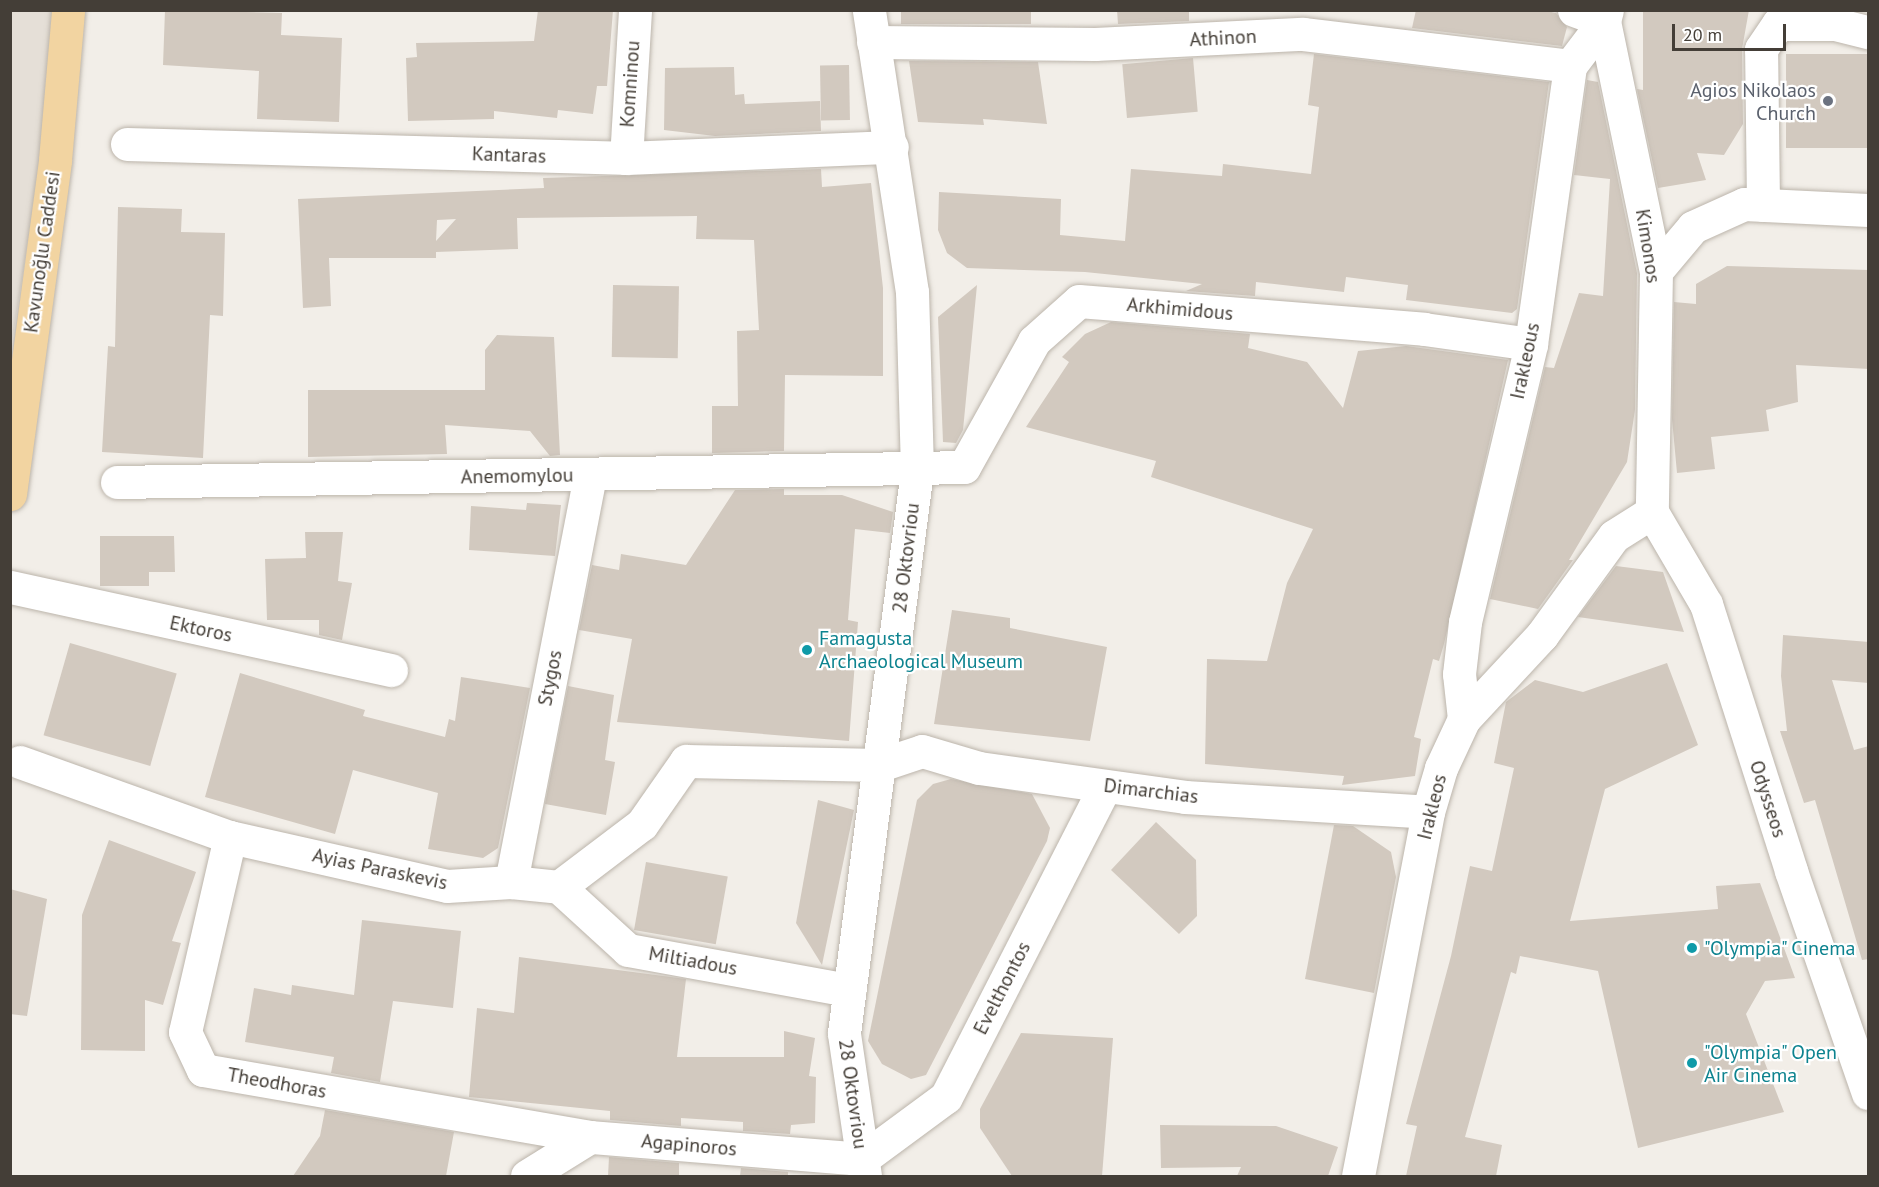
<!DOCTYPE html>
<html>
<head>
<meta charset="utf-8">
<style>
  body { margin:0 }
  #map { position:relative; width:1879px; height:1187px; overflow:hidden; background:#f2eee8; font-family:"PT Sans",sans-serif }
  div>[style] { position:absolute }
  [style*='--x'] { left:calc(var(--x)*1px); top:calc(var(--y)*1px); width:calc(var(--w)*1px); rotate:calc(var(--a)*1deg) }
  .residential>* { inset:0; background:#e5dfd7 }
  .building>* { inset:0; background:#d2c9bf; transform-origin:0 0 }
  .roads { filter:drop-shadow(0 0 2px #bcb5ab) drop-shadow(0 0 2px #bcb5ab) }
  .minor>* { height:33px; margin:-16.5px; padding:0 16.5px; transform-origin:16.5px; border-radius:16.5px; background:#fff }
  .major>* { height:33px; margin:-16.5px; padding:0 16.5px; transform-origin:16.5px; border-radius:16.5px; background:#f2d4a1 }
  .dots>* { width:16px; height:16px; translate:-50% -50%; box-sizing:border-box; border:3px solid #fff; border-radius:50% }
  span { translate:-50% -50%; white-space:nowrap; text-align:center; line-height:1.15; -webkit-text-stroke:4.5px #fff; paint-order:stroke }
  .street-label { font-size:20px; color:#443e37 }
  .worship-label { font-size:20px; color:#5b616d }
  .right { translate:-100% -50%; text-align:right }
  .culture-label { font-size:20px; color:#0d838f }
  .left { translate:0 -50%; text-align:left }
  .frame { position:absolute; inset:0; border:12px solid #443e37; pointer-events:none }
  .scale { position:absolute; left:1672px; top:24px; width:114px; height:27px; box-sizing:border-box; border:3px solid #443e37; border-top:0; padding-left:8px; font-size:18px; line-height:21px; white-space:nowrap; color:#443e37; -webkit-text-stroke:4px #fff; paint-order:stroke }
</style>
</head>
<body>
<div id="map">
  <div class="residential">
    <div style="clip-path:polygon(11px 11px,64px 11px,11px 349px)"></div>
  </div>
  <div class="building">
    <div style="clip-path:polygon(165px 10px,282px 13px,281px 35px,342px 38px,339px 122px,257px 119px,259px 71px,163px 65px)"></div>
    <div style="clip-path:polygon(538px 10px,613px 10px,607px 86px,597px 86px,593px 114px,558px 110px,557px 118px,494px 111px,494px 119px,408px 121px,406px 58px,417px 57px,416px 43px,534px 41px)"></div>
    <div style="left:901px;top:10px;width:130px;height:14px"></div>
    <div style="clip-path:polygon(1117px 10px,1189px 10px,1189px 21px,1118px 24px)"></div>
    <div style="clip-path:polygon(1416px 10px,1542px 10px,1556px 13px,1567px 27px,1562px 46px,1412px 28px)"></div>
    <div style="clip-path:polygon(1643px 10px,1749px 10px,1742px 49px,1743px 124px,1724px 155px,1697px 153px,1706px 180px,1658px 188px,1637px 89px,1643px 90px)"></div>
    <div style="clip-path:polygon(1314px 54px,1549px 82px,1517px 309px,1512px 313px,1406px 300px,1408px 285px,1346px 277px,1344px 292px,1256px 282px,1255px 296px,1186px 291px,1202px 284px,1085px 272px,967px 268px,947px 253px,938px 230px,939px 192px,1061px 199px,1060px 235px,1125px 241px,1131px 169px,1222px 176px,1223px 164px,1311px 174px,1319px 107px,1308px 105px)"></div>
    <div style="left:1786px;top:54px;width:83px;height:94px"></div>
    <div style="left:1193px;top:58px;width:54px;height:71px;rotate:85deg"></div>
    <div style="clip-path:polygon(909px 61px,1038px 62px,1047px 124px,983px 119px,984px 125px,918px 122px)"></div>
    <div style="left:849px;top:65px;width:55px;height:29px;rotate:89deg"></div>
    <div style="clip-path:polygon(734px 67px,735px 95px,744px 94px,745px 104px,820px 101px,821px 131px,715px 136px,664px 130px,665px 68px)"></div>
    <div style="clip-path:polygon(1587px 80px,1598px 82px,1637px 273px,1635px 410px,1627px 462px,1569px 560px,1573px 560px,1538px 609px,1490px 599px,1545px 367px,1554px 368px,1579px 293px,1603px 296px,1610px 179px,1574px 175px)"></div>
    <div style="clip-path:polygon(evenodd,821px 169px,822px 187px,871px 183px,883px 288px,883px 376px,785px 375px,784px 451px,712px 453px,712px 406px,738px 406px,737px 331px,759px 330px,754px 240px,696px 239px,697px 216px,517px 218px,518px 249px,436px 252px,436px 258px,329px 258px,331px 306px,303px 308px,298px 199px,544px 188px,543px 178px,821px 169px,456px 219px,436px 241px,437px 220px,456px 219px)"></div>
    <div style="clip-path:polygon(118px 207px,182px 209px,181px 232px,225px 233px,223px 316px,210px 315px,203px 458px,102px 452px,108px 346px,115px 347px)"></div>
    <div style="clip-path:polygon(1727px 266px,1869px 270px,1869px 369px,1796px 365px,1798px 402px,1766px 410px,1769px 431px,1711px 437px,1715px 469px,1677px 473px,1672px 419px,1674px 302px,1696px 304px,1696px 284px)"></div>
    <div style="left:613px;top:285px;width:66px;height:72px;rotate:1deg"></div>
    <div style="clip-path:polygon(977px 285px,963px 430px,956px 443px,943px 442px,938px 317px)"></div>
    <div style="clip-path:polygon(1111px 322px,1250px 334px,1248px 348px,1307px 362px,1343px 408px,1358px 351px,1406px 346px,1508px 360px,1444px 644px,1439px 661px,1433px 659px,1414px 737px,1421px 739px,1415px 776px,1342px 785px,1344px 776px,1205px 764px,1207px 659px,1267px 661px,1287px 583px,1313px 529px,1151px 477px,1156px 461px,1026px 427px,1069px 362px,1062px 357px,1085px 334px)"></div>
    <div style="clip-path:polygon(497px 335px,554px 337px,560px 455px,550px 456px,530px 431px,445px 425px,447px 454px,308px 457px,308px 390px,485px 390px,485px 350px)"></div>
    <div style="clip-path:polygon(784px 489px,784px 495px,842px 495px,893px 512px,890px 533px,855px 529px,848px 620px,858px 622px,849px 741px,617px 722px,632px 639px,579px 630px,592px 565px,619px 570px,621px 554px,686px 565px,735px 490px)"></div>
    <div style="clip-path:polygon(527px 503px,561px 505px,555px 556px,469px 550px,471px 506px,526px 510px)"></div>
    <div style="clip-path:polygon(305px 532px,343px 532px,338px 581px,352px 583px,342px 640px,319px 635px,319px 620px,267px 620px,265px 559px,306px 558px)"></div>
    <div style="clip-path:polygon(100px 536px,174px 536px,175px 572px,149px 572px,149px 586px,100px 586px)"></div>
    <div style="clip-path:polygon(1616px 566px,1663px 572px,1684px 632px,1578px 617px)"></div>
    <div style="clip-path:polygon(952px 610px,1010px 618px,1010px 628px,1107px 647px,1090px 741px,934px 724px)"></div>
    <div style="clip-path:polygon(1783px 635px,1869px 642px,1869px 683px,1832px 680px,1854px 750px,1869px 746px,1869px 959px,1862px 960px,1815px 800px,1804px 803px,1780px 731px,1787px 731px,1781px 676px)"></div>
    <div style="left:70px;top:643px;width:111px;height:96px;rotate:16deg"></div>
    <div style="clip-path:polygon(1667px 663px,1698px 745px,1605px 789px,1570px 921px,1718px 909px,1716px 886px,1760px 883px,1795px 978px,1765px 981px,1746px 1014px,1784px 1112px,1638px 1148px,1598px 971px,1520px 956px,1516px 974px,1511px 972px,1465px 1137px,1502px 1145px,1496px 1176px,1406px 1176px,1417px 1126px,1406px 1124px,1451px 956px,1470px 866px,1492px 871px,1514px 768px,1494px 763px,1506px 702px,1535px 680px,1583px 692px)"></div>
    <div style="clip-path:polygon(240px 673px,365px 710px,363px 716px,445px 737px,449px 719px,455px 721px,461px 677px,530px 688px,498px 848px,483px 858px,428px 849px,438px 793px,353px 770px,335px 834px,205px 797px)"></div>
    <div style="clip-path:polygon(568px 686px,614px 695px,605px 760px,615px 762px,606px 815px,545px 804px)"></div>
    <div style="clip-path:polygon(951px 779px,1032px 794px,1050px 828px,1047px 841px,926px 1075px,911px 1079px,882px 1064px,868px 1041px,917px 800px,933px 784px)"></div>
    <div style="clip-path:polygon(818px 800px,854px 810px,822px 965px,796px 923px)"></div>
    <div style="clip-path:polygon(1156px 822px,1196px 860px,1197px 916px,1179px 934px,1111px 870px)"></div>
    <div style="clip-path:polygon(1334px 825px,1353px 826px,1391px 852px,1396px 877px,1374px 993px,1305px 979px)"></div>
    <div style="clip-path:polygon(109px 840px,196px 872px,172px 941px,181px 943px,163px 1005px,145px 1000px,145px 1051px,81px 1050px,82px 915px)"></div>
    <div style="left:646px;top:862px;width:83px;height:69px;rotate:10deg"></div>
    <div style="clip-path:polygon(10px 889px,47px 899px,27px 1016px,10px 1014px)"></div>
    <div style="clip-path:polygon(362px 920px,461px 931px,453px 1008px,393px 1001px,380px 1082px,331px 1073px,334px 1057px,245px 1042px,254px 988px,291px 995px,292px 985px,354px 995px)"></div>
    <div style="clip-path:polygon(519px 957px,686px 979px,677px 1057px,784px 1057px,784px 1031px,815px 1038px,809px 1076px,816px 1077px,815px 1123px,791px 1125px,790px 1134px,743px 1131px,743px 1122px,681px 1118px,681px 1126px,610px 1120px,610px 1111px,469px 1097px,477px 1008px,514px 1013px)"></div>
    <div style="clip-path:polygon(1021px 1033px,1113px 1038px,1102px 1176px,1012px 1176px,980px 1128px,980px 1109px)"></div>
    <div style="clip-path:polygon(325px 1110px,454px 1132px,446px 1176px,293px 1176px,320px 1136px)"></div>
    <div style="clip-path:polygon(1160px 1125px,1276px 1126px,1338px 1147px,1328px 1176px,1237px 1176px,1241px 1167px,1161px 1168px)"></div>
    <div style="clip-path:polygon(609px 1157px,679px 1163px,679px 1176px,608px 1176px)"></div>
    <div style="clip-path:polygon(741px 1168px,788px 1172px,788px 1176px,740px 1176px)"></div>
  </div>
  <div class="roads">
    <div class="minor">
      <div style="--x:1574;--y:10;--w:32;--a:20"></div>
      <div style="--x:1604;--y:21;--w:255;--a:78.3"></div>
      <div style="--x:1656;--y:271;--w:241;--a:91"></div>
      <div style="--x:1835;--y:24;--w:34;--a:14"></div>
      <div style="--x:873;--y:42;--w:222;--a:0.5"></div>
      <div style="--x:1095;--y:44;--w:208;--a:-2.8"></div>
      <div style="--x:1303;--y:34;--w:269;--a:6.8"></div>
      <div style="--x:127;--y:144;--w:499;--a:1.6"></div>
      <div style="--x:626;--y:158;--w:266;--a:-2.4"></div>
      <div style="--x:626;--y:158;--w:148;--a:-86.5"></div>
      <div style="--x:1763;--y:205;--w:156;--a:-90.7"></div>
      <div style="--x:1761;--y:49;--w:30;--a:-56"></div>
      <div style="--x:1778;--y:24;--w:57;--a:0"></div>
      <div style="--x:1835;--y:24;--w:14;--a:-94"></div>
      <div style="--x:1656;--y:271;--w:57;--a:-49.9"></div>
      <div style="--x:1693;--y:227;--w:56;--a:-24.3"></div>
      <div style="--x:1744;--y:204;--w:124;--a:2.8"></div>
      <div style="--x:117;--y:482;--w:847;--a:-1.01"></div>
      <div style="--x:964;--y:467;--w:144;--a:-60.9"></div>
      <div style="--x:1034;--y:341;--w:60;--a:-41.6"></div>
      <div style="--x:1079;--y:301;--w:346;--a:4.6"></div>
      <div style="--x:1424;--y:329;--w:108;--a:8"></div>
      <div style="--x:1652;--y:512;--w:107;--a:59.6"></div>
      <div style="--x:1706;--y:604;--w:280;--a:72.3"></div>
      <div style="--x:1791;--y:871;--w:235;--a:70.9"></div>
      <div style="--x:10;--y:587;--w:390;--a:12.3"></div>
      <div style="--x:1464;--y:719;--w:45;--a:-96.3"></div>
      <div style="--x:1459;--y:674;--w:52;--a:-83.4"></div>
      <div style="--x:1465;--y:622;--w:286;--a:-76.6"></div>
      <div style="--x:1531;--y:344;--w:281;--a:-82"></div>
      <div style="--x:1570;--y:66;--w:56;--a:-52.9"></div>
      <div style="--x:1604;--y:21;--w:11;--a:-75"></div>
      <div style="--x:20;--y:762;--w:223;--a:19.7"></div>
      <div style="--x:230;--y:837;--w:222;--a:12.7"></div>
      <div style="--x:447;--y:886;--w:64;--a:-3.6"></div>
      <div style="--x:511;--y:882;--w:48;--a:5.9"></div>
      <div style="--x:559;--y:887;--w:104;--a:-37.2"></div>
      <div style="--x:642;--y:824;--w:77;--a:-55.1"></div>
      <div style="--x:686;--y:761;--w:194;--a:1.2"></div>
      <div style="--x:880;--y:765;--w:44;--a:-18.4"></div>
      <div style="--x:922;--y:751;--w:59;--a:16.6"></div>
      <div style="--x:979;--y:768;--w:208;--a:8"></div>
      <div style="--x:1185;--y:797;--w:243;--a:3.5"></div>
      <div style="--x:230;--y:837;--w:200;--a:103"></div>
      <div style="--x:185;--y:1032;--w:42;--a:64.7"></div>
      <div style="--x:203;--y:1070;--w:393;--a:9.8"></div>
      <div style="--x:511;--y:882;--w:415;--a:-79"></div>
      <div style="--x:559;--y:887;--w:93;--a:42.4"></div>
      <div style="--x:628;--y:950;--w:225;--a:10.3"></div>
      <div style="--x:527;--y:1176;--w:74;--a:-31.8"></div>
      <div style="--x:590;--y:1137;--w:273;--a:4.6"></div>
      <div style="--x:862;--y:1159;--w:104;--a:-36.4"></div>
      <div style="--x:946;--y:1097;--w:349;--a:-62.9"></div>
      <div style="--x:865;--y:1176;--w:145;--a:-98.4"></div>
      <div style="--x:844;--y:1033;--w:568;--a:-82.61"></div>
      <div style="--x:917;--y:470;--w:178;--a:-91.6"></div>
      <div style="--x:912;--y:292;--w:285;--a:-98.7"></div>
      <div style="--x:1358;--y:1176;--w:371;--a:-79.1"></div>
      <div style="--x:1428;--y:812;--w:46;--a:-73.5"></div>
      <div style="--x:1441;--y:768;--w:54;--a:-64.9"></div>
      <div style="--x:1464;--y:719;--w:115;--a:-47.1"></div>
      <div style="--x:1542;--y:635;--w:122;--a:-54"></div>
      <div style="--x:1614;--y:536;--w:45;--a:-32.3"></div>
    </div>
    <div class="major">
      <div style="--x:10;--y:494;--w:337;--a:-82.3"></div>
      <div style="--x:55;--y:160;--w:151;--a:-85"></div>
    </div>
  </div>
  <div class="dots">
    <div style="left:1828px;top:101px;background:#6b7280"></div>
    <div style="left:807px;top:650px;background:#0f9aa8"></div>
    <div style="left:1692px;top:948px;background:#0f9aa8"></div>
    <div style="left:1692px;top:1063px;background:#0f9aa8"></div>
  </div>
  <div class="street-label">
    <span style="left:1223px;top:38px;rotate:-3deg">Athinon</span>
    <span style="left:630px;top:84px;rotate:-86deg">Komninou</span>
    <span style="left:509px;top:155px;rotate:2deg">Kantaras</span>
    <span style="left:1648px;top:246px;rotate:81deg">Kimonos</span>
    <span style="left:42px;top:252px;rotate:-82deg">Kavunoğlu Caddesi</span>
    <span style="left:1180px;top:309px;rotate:5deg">Arkhimidous</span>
    <span style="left:1525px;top:361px;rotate:-78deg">Irakleous</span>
    <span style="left:517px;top:476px;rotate:-1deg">Anemomylou</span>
    <span style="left:906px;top:558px;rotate:-83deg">28 Oktovriou</span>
    <span style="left:201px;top:629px;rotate:12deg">Ektoros</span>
    <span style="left:550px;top:678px;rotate:-79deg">Stygos</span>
    <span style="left:1151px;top:791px;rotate:7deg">Dimarchias</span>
    <span style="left:1768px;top:799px;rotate:72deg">Odysseos</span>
    <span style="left:1432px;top:807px;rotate:-76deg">Irakleos</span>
    <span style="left:380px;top:869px;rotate:12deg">Ayias Paraskevis</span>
    <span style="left:693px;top:961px;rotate:10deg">Miltiadous</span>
    <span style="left:1002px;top:988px;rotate:-63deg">Evelthontos</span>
    <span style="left:277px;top:1083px;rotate:10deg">Theodhoras</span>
    <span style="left:853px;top:1094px;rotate:82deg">28 Oktovriou</span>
    <span style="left:689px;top:1145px;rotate:5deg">Agapinoros</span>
  </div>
  <div class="worship-label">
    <span class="right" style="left:1816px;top:102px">Agios Nikolaos<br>Church</span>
  </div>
  <div class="culture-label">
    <span class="left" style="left:819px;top:650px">Famagusta<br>Archaeological Museum</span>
    <span class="left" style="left:1704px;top:948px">"Olympia" Cinema</span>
    <span class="left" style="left:1704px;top:1064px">"Olympia" Open<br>Air Cinema</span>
  </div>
  <div class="frame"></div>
  <div class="scale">20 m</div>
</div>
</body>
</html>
